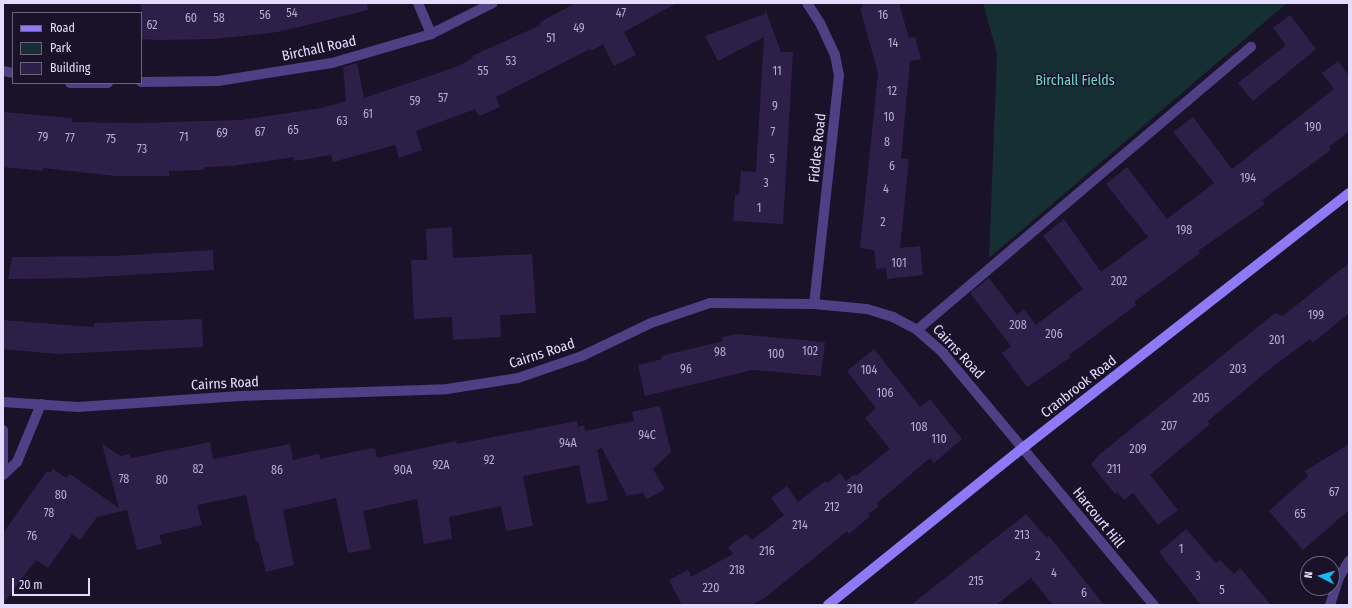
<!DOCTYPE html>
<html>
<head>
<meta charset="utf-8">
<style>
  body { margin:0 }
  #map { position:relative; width:1352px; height:608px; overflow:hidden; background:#191229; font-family:"Fira Sans Condensed",sans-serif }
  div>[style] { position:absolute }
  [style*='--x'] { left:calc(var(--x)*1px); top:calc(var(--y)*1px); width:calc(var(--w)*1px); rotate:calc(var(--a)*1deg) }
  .green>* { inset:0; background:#162f33 }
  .building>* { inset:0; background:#2e1f49 }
  .minor>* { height:10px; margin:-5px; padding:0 5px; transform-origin:5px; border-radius:5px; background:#4d4085 }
  .secondary>* { height:10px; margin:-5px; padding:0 5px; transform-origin:5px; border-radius:5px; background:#8e79f7 }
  span { translate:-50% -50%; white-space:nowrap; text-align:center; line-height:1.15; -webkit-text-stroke:3px #191229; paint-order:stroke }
  .number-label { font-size:12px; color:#b7add0 }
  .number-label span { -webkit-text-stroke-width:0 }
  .street-label { font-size:14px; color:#e5dcfd }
  .park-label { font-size:14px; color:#6bdace }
  .frame { position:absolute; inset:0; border:4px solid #e5dcfd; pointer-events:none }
  .legend { position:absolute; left:12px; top:12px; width:130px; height:72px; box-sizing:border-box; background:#191229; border:1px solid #6b637e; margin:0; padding:5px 7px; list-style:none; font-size:12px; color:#e5dcfd }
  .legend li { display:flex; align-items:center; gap:8px; height:20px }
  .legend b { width:20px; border:1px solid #6b637e }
  .north { position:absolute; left:1300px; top:556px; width:40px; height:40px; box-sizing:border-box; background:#191229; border:1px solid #6b637e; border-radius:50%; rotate:276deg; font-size:11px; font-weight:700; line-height:16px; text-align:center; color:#e5dcfd }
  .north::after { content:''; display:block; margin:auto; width:14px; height:18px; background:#15bbf0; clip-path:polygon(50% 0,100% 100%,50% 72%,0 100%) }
  .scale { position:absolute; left:12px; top:578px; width:78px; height:18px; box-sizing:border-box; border:2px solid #e5dcfd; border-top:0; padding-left:5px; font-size:12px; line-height:14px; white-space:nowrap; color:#e5dcfd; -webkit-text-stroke:3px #191229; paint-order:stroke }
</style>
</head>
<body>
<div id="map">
  <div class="green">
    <div style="clip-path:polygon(983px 3px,1287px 3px,989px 258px,997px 54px)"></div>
  </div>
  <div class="building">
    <div style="clip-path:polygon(141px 3px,367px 3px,368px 10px,278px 32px,215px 39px,159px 40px,141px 39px)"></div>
    <div style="clip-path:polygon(576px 3px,677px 3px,624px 32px,636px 55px,614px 66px,603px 44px,591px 51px,590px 49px,496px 97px,500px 107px,479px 116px,475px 109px,416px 131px,422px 150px,399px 158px,395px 145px,333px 162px,331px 155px,294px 161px,294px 157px,233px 166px,204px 167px,204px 170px,169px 171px,169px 176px,116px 176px,43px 168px,43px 171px,3px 167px,3px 112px,72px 118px,72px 122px,137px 123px,241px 120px,322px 108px,346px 101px,343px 67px,357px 63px,364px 98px,456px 67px,473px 58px,472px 56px,541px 25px,540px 22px)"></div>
    <div style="clip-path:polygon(861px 3px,899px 3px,909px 38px,915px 37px,921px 59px,910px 61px,901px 159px,909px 159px,900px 248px,920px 246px,923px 275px,887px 279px,886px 268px,876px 269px,874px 250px,860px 248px,878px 73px,860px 8px,863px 7px)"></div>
    <div style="clip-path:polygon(765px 9px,781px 52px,793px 52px,783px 224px,733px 221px,735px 195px,739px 195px,741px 171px,756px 172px,764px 37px,718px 61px,705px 36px,765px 14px)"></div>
    <div style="clip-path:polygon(1290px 15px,1316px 49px,1253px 101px,1238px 83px,1286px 45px,1273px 28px)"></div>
    <div style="clip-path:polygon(1338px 61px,1349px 76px,1349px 131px,1329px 147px,1331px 150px,1262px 200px,1265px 204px,1198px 251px,1200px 253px,1134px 302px,1136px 305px,1069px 355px,1071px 357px,1027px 387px,1002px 353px,1011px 346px,970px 293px,989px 278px,1017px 315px,1024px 309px,1036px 325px,1083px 289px,1043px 236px,1064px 219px,1101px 272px,1148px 237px,1106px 184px,1127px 167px,1167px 219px,1214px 183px,1173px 132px,1193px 117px,1232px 169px,1334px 89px,1322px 73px)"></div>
    <div style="clip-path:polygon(452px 227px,453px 258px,532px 254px,536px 313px,500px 315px,501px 337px,453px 340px,452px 317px,414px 319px,411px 260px,427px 260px,426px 229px)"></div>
    <div style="clip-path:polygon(213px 250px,214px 270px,79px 278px,8px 279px,12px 257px,115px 256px)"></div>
    <div style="clip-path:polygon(1349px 263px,1349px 313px,1313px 343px,1310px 339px,1271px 368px,1208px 421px,1210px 424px,1150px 475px,1178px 510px,1158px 525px,1133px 493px,1124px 500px,1117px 492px,1115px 494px,1091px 464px,1100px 454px,1275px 313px,1283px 316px)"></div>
    <div style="clip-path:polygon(202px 319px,203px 347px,57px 354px,3px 349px,3px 320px,94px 327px,94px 323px)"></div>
    <div style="clip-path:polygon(737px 334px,825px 342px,821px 376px,752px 370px,645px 396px,638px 365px,662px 359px,661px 356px,723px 341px,722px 337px)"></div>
    <div style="clip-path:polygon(874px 349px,920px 407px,930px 399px,962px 439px,934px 463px,930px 458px,877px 503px,879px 506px,868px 514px,870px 516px,849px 534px,847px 531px,766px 597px,752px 605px,682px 605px,669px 580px,688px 570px,691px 577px,733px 554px,728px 547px,746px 534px,752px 540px,784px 515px,771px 498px,787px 486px,798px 502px,825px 481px,827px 483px,840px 473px,846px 481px,855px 474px,856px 476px,890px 449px,865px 418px,876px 408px,847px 371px)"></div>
    <div style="clip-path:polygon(660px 406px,671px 452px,653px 469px,665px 489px,647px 499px,643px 493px,627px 496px,602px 448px,597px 450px,608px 500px,587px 504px,579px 465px,523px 476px,533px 526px,506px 531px,501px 506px,449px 517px,452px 539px,424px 544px,417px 499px,363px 511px,371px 549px,348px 553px,336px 498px,283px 510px,294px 565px,266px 572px,258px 541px,256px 541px,246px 495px,197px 505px,202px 525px,159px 535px,162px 544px,137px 550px,127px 510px,97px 517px,80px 540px,72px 534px,48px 568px,36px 560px,3px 604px,3px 533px,47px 471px,50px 473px,53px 469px,66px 478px,70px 474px,119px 508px,102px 444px,121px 456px,130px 454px,131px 458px,210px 442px,213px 459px,290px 444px,293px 460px,319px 454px,320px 459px,372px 448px,375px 449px,377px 458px,456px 441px,457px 444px,577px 421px,578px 427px,584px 425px,585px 431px,634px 421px,632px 412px)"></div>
    <div style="clip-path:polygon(1349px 444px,1349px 510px,1303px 550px,1269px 511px,1308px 476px,1305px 471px)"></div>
    <div style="clip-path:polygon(1026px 514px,1047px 538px,1049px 536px,1104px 605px,1053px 605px,1031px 578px,996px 605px,911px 605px)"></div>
    <div style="clip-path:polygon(1186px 529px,1216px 563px,1220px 560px,1234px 574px,1240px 568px,1271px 605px,1201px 605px,1159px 552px)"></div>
  </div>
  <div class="minor">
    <div style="--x:418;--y:3;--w:34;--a:67"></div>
    <div style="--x:807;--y:3;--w:24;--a:57"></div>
    <div style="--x:820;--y:23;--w:35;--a:65"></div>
    <div style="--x:835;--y:55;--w:20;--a:79"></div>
    <div style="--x:839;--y:75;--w:230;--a:96.2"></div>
    <div style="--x:3;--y:71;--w:10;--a:11"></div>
    <div style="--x:141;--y:82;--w:77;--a:-0.7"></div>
    <div style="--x:218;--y:81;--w:115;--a:-9"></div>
    <div style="--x:332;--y:63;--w:103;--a:-16.3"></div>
    <div style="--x:431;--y:34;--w:69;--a:-26.6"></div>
    <div style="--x:70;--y:83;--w:38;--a:0"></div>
    <div style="--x:917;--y:330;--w:438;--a:-40.3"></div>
    <div style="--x:3;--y:402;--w:75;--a:3.8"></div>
    <div style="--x:78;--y:407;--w:162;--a:-3.9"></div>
    <div style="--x:240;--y:396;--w:207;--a:-1.9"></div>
    <div style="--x:447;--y:389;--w:72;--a:-8.8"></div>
    <div style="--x:518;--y:378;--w:68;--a:-19"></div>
    <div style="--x:582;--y:356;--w:76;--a:-25.6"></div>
    <div style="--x:651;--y:323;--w:62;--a:-18.7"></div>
    <div style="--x:710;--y:303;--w:104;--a:0.6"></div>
    <div style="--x:814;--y:304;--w:53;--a:5.4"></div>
    <div style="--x:867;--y:309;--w:27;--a:17"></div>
    <div style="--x:893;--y:317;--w:27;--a:28"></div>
    <div style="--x:917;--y:330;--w:35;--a:41"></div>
    <div style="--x:943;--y:353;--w:329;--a:50.1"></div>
    <div style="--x:3;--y:430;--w:36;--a:90"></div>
    <div style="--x:3;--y:475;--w:19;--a:-43"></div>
    <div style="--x:17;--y:462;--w:63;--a:-67.5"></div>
    <div style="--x:1330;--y:605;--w:29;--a:-72"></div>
    <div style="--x:1339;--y:577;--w:19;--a:-58"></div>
  </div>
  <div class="secondary">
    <div style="--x:828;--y:605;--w:252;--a:-38.9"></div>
    <div style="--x:1024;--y:447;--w:412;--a:-38"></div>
  </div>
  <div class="number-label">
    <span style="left:292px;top:14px">54</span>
    <span style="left:621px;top:14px">47</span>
    <span style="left:265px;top:16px">56</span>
    <span style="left:883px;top:16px">16</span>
    <span style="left:191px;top:19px">60</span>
    <span style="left:219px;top:19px">58</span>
    <span style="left:152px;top:26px">62</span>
    <span style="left:579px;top:29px">49</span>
    <span style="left:551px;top:39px">51</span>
    <span style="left:893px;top:44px">14</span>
    <span style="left:511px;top:62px">53</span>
    <span style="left:483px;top:72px">55</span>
    <span style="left:777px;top:72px">11</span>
    <span style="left:892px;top:92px">12</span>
    <span style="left:443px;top:99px">57</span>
    <span style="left:415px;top:102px">59</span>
    <span style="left:775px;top:107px">9</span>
    <span style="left:368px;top:115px">61</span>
    <span style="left:889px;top:118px">10</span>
    <span style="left:342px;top:122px">63</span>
    <span style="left:1313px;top:128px">190</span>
    <span style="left:293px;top:131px">65</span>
    <span style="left:260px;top:133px">67</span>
    <span style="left:773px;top:133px">7</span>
    <span style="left:222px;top:134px">69</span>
    <span style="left:43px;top:138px">79</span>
    <span style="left:184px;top:138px">71</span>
    <span style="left:70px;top:139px">77</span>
    <span style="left:111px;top:140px">75</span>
    <span style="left:887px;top:143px">8</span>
    <span style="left:142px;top:150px">73</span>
    <span style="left:772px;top:160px">5</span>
    <span style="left:892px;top:167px">6</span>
    <span style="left:1248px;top:179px">194</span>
    <span style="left:766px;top:184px">3</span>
    <span style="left:886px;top:190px">4</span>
    <span style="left:759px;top:209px">1</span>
    <span style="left:883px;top:223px">2</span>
    <span style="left:1184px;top:231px">198</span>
    <span style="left:899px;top:264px">101</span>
    <span style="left:1119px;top:282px">202</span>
    <span style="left:1316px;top:316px">199</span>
    <span style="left:1018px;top:326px">208</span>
    <span style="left:1054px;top:335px">206</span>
    <span style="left:1277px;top:341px">201</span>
    <span style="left:810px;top:352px">102</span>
    <span style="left:720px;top:353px">98</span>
    <span style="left:776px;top:355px">100</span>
    <span style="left:686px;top:370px">96</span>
    <span style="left:1238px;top:370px">203</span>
    <span style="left:869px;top:371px">104</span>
    <span style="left:885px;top:394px">106</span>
    <span style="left:1201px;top:399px">205</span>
    <span style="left:1169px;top:427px">207</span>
    <span style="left:919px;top:428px">108</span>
    <span style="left:647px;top:436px">94C</span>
    <span style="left:939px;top:440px">110</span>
    <span style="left:568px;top:444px">94A</span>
    <span style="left:1138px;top:450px">209</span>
    <span style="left:489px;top:461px">92</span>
    <span style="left:441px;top:466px">92A</span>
    <span style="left:198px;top:470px">82</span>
    <span style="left:1114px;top:470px">211</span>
    <span style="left:277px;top:471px">86</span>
    <span style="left:403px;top:471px">90A</span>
    <span style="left:124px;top:480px">78</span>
    <span style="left:162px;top:481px">80</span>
    <span style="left:855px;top:490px">210</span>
    <span style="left:1334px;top:493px">67</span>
    <span style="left:61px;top:496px">80</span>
    <span style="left:832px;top:508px">212</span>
    <span style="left:49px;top:514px">78</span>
    <span style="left:1300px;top:515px">65</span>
    <span style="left:800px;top:526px">214</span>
    <span style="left:1022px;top:536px">213</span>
    <span style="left:32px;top:537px">76</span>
    <span style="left:1181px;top:550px">1</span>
    <span style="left:767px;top:552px">216</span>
    <span style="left:1038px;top:557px">2</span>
    <span style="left:737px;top:571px">218</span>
    <span style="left:1054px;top:574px">4</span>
    <span style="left:1198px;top:577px">3</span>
    <span style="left:976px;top:582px">215</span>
    <span style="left:711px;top:589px">220</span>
    <span style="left:1222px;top:591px">5</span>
    <span style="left:1084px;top:594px">6</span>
  </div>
  <div class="street-label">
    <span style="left:319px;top:49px;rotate:-12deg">Birchall Road</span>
    <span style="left:818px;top:148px;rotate:-84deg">Fiddes Road</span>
    <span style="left:958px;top:352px;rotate:47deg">Cairns Road</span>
    <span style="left:542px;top:354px;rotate:-18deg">Cairns Road</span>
    <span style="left:225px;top:384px;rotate:-3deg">Cairns Road</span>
    <span style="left:1079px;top:387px;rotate:-38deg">Cranbrook Road</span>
    <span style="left:1098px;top:518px;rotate:51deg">Harcourt Hill</span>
  </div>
  <div class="park-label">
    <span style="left:1075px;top:81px">Birchall Fields</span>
  </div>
  <div class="frame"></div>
  <ul class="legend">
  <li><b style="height:5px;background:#8e79f7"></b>Road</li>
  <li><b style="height:11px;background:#162f33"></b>Park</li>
  <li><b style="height:11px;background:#2e1f49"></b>Building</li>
  </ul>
  <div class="north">N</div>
  <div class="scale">20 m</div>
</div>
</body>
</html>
